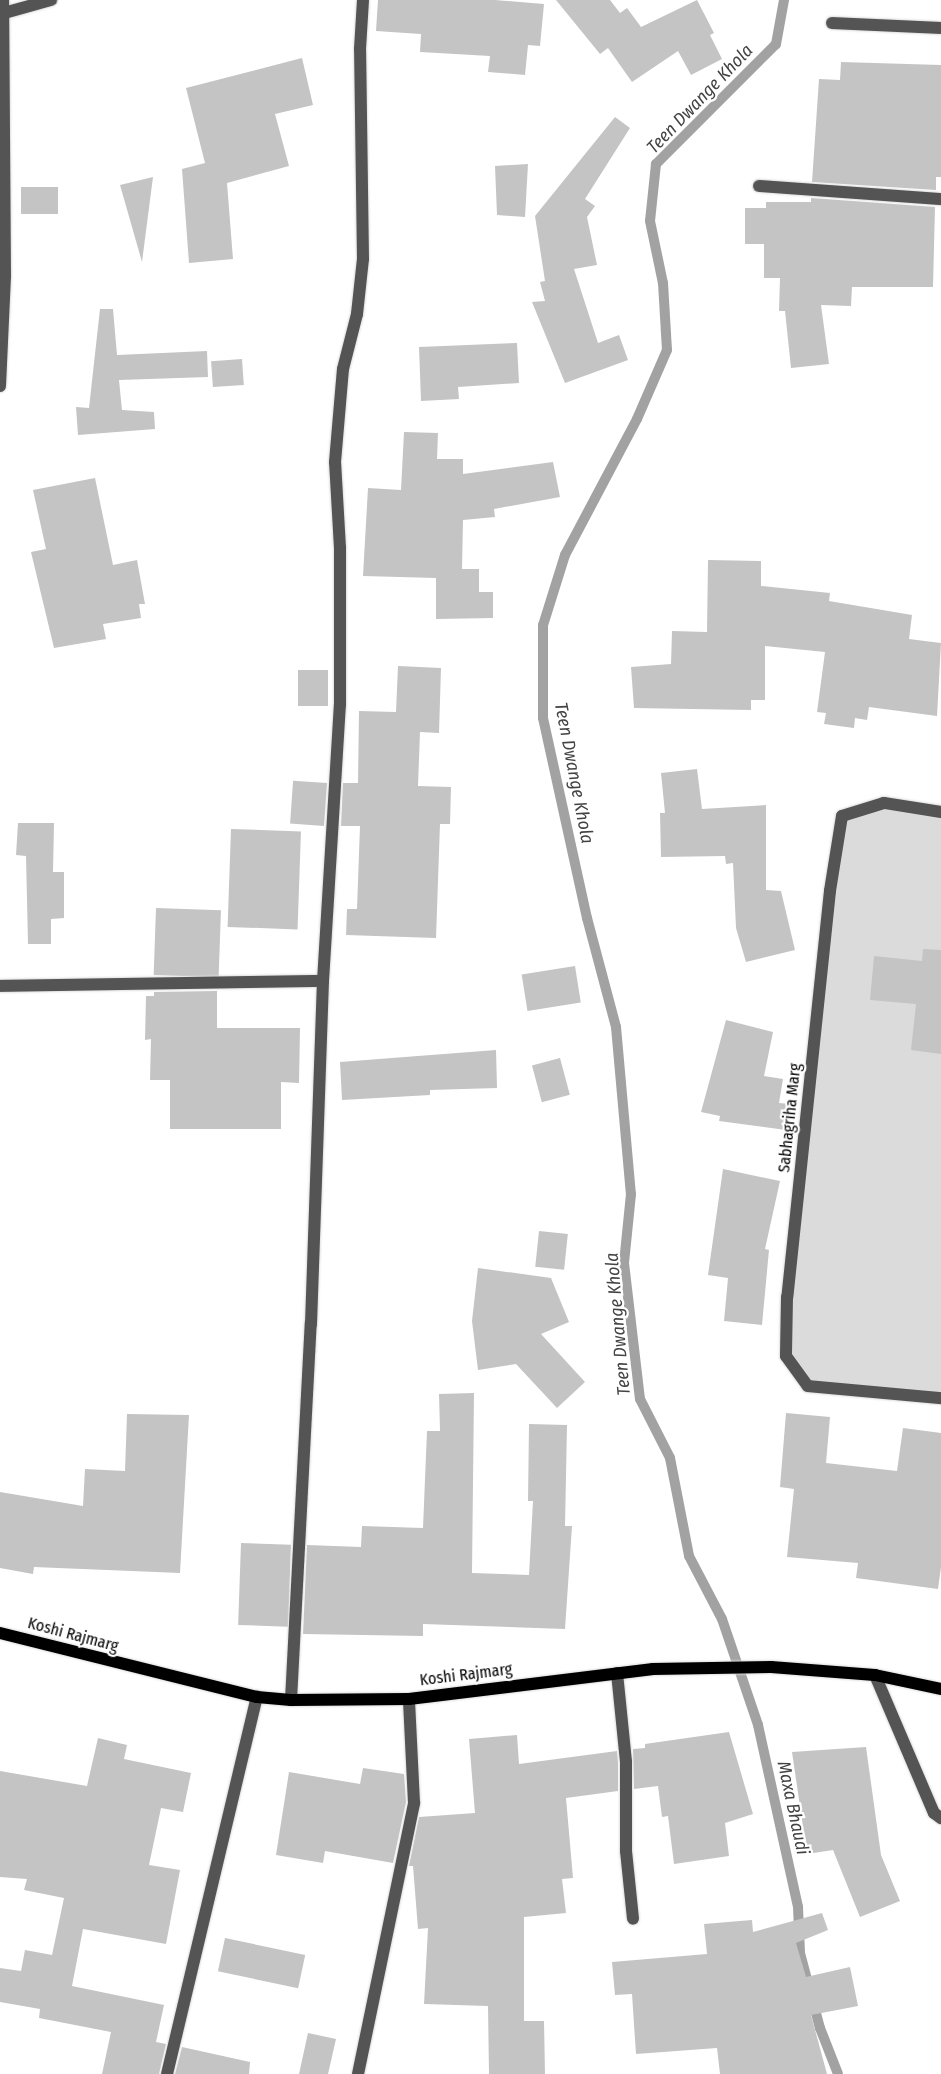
<!DOCTYPE html>
<html>
<head>
<meta charset="utf-8">
<style>
  body { margin:0 }
  #map { position:relative; width:941px; height:2074px; overflow:hidden; background:#fff; font-family:"Fira Sans Condensed",sans-serif }
  div>[style] { position:absolute }
  [style*='--x'] { left:calc(var(--x)*1px); top:calc(var(--y)*1px); width:calc(var(--w)*1px); rotate:calc(var(--a)*1deg) }
  .green>* { inset:0; background:#dbdbdb }
  .stream>* { height:10px; margin:-5px; padding:0 5px; transform-origin:5px; border-radius:5px; background:#a2a2a2 }
  .building>* { inset:0; background:#c4c4c4; transform-origin:0 0 }
  .roads { filter:drop-shadow(0 0 1px #dbdbdb) drop-shadow(0 0 1px #dbdbdb) }
  .minor>* { height:12px; margin:-6px; padding:0 6px; transform-origin:6px; border-radius:6px; background:#545454 }
  .major>* { height:12px; margin:-6px; padding:0 6px; transform-origin:6px; border-radius:6px; background:#000 }
  span { translate:-50% -50%; white-space:nowrap; text-align:center; line-height:1.15; -webkit-text-stroke:4.5px #fff; paint-order:stroke }
  .street-label { font-size:16px; color:#000 }
  .water-label { font-size:18px; color:#434343; font-style:italic }
</style>
</head>
<body>
<div id="map">
  <div class="green">
    <div style="clip-path:polygon(884px 803px,941px 812px,941px 1398px,808px 1386px,786px 1356px,842px 816px)"></div>
  </div>
  <div class="stream">
    <div style="--x:784;--y:0;--w:45;--a:100.3"></div>
    <div style="--x:776;--y:44;--w:170;--a:135"></div>
    <div style="--x:656;--y:164;--w:57;--a:96"></div>
    <div style="--x:650;--y:221;--w:63;--a:78.2"></div>
    <div style="--x:663;--y:283;--w:67;--a:86.6"></div>
    <div style="--x:667;--y:350;--w:75;--a:113.5"></div>
    <div style="--x:637;--y:419;--w:154;--a:117.9"></div>
    <div style="--x:565;--y:555;--w:73;--a:107.4"></div>
    <div style="--x:543;--y:625;--w:93;--a:90"></div>
    <div style="--x:543;--y:718;--w:205;--a:77.6"></div>
    <div style="--x:587;--y:918;--w:113;--a:75.1"></div>
    <div style="--x:616;--y:1027;--w:168;--a:84.9"></div>
    <div style="--x:631;--y:1194;--w:69;--a:95.8"></div>
    <div style="--x:624;--y:1263;--w:137;--a:83.3"></div>
    <div style="--x:640;--y:1399;--w:66;--a:63"></div>
    <div style="--x:670;--y:1458;--w:100;--a:79"></div>
    <div style="--x:689;--y:1556;--w:71;--a:62.4"></div>
    <div style="--x:722;--y:1619;--w:112;--a:71.2"></div>
    <div style="--x:758;--y:1725;--w:186;--a:77.6"></div>
    <div style="--x:798;--y:1907;--w:46;--a:87.5"></div>
    <div style="--x:800;--y:1953;--w:78;--a:75.1"></div>
    <div style="--x:820;--y:2028;--w:49;--a:68.6"></div>
  </div>
  <div class="building">
    <div style="clip-path:polygon(378px 0,495px 0,544px 4px,540px 46px,528px 45px,525px 75px,488px 72px,490px 56px,420px 52px,421px 34px,376px 31px)"></div>
    <div style="clip-path:polygon(556px 0,610px 0,620px 13px,627px 8px,641px 27px,697px 0,714px 33px,710px 35px,722px 59px,691px 75px,678px 51px,632px 82px,608px 48px,600px 54px)"></div>
    <div style="clip-path:polygon(302px 58px,313px 105px,275px 114px,289px 166px,227px 183px,233px 259px,189px 263px,182px 169px,205px 163px,186px 88px)"></div>
    <div style="clip-path:polygon(841px 62px,941px 65px,941px 177px,936px 177px,936px 190px,812px 182px,819px 79px,840px 80px)"></div>
    <div style="clip-path:polygon(615px 117px,630px 128px,585px 199px,595px 206px,587px 217px,597px 265px,574px 269px,598px 343px,619px 335px,628px 360px,565px 383px,532px 302px,545px 301px,540px 282px,545px 281px,535px 216px)"></div>
    <div style="clip-path:polygon(528px 164px,525px 217px,497px 215px,495px 166px)"></div>
    <div style="clip-path:polygon(153px 177px,142px 262px,120px 185px)"></div>
    <div style="left:21px;top:187px;width:37px;height:27px"></div>
    <div style="clip-path:polygon(811px 198px,935px 207px,933px 287px,852px 287px,851px 306px,821px 305px,829px 364px,791px 368px,785px 311px,779px 311px,780px 278px,764px 278px,764px 244px,745px 244px,745px 208px,766px 208px,766px 202px,811px 202px)"></div>
    <div style="clip-path:polygon(100px 309px,113px 309px,117px 355px,207px 351px,208px 377px,119px 380px,122px 410px,154px 412px,155px 429px,78px 435px,76px 407px,89px 408px)"></div>
    <div style="clip-path:polygon(517px 343px,519px 383px,458px 387px,459px 399px,421px 401px,419px 347px)"></div>
    <div style="left:242px;top:359px;width:26px;height:31px;rotate:86deg"></div>
    <div style="clip-path:polygon(404px 432px,438px 433px,437px 459px,463px 459px,463px 474px,553px 462px,560px 497px,494px 509px,495px 517px,463px 520px,462px 569px,479px 569px,479px 592px,493px 592px,493px 618px,436px 619px,436px 578px,363px 576px,368px 488px,401px 490px)"></div>
    <div style="clip-path:polygon(95px 478px,113px 565px,137px 560px,145px 604px,139px 604px,141px 618px,103px 624px,106px 639px,54px 648px,31px 552px,46px 549px,33px 490px)"></div>
    <div style="clip-path:polygon(708px 560px,761px 561px,761px 586px,830px 593px,829px 601px,912px 615px,909px 639px,941px 643px,937px 716px,869px 707px,867px 720px,855px 718px,854px 728px,824px 724px,826px 713px,817px 712px,825px 652px,765px 646px,765px 700px,751px 700px,751px 710px,634px 708px,631px 667px,671px 664px,672px 631px,707px 632px)"></div>
    <div style="clip-path:polygon(398px 666px,441px 668px,439px 733px,420px 732px,418px 786px,451px 787px,450px 824px,440px 824px,436px 938px,346px 935px,347px 909px,357px 909px,360px 826px,341px 826px,343px 783px,358px 783px,359px 711px,396px 712px)"></div>
    <div style="left:298px;top:670px;width:30px;height:36px"></div>
    <div style="clip-path:polygon(697px 769px,702px 809px,766px 805px,766px 890px,781px 891px,795px 950px,746px 962px,736px 928px,733px 863px,726px 864px,725px 856px,661px 857px,660px 813px,665px 813px,661px 773px)"></div>
    <div style="left:327px;top:783px;width:43px;height:34px;rotate:94deg"></div>
    <div style="clip-path:polygon(18px 823px,54px 823px,53px 872px,64px 872px,64px 918px,51px 919px,51px 944px,28px 944px,26px 856px,16px 855px)"></div>
    <div style="left:231px;top:829px;width:70px;height:98px;rotate:2deg"></div>
    <div style="left:156px;top:908px;width:65px;height:67px;rotate:2deg"></div>
    <div style="clip-path:polygon(923px 949px,941px 950px,941px 1054px,911px 1050px,916px 1004px,870px 1000px,874px 956px,922px 961px)"></div>
    <div style="left:575px;top:966px;width:37px;height:54px;rotate:81deg"></div>
    <div style="clip-path:polygon(217px 991px,217px 1028px,300px 1028px,299px 1083px,281px 1082px,281px 1129px,170px 1129px,170px 1080px,150px 1080px,151px 1039px,145px 1040px,146px 996px,154px 996px,154px 992px)"></div>
    <div style="clip-path:polygon(726px 1020px,773px 1032px,764px 1076px,783px 1079px,779px 1103px,790px 1104px,786px 1130px,719px 1121px,720px 1116px,701px 1112px)"></div>
    <div style="clip-path:polygon(496px 1050px,497px 1088px,430px 1090px,430px 1095px,342px 1100px,340px 1062px)"></div>
    <div style="left:560px;top:1058px;width:38px;height:29px;rotate:75deg"></div>
    <div style="clip-path:polygon(723px 1169px,780px 1181px,765px 1249px,769px 1250px,762px 1325px,724px 1321px,728px 1278px,708px 1275px)"></div>
    <div style="left:539px;top:1231px;width:29px;height:36px;rotate:6deg"></div>
    <div style="clip-path:polygon(478px 1268px,551px 1278px,569px 1322px,541px 1334px,585px 1382px,557px 1408px,516px 1364px,478px 1370px,472px 1321px)"></div>
    <div style="clip-path:polygon(474px 1393px,472px 1573px,529px 1575px,533px 1501px,528px 1501px,529px 1424px,567px 1425px,565px 1526px,572px 1526px,565px 1629px,423px 1624px,423px 1636px,303px 1634px,307px 1545px,361px 1547px,362px 1526px,423px 1528px,427px 1431px,440px 1431px,439px 1394px)"></div>
    <div style="clip-path:polygon(786px 1413px,830px 1417px,826px 1463px,897px 1471px,903px 1428px,941px 1433px,941px 1567px,938px 1589px,856px 1578px,858px 1563px,787px 1557px,794px 1489px,780px 1487px)"></div>
    <div style="clip-path:polygon(127px 1414px,189px 1415px,180px 1573px,34px 1567px,33px 1574px,0 1568px,0 1492px,83px 1506px,85px 1469px,125px 1471px)"></div>
    <div style="left:241px;top:1543px;width:50px;height:82px;rotate:2deg"></div>
    <div style="clip-path:polygon(729px 1732px,753px 1814px,725px 1823px,729px 1856px,674px 1864px,668px 1816px,662px 1817px,658px 1786px,634px 1789px,633px 1749px,645px 1748px,645px 1744px)"></div>
    <div style="clip-path:polygon(517px 1735px,519px 1764px,617px 1751px,618px 1762px,618px 1791px,566px 1798px,573px 1878px,562px 1879px,566px 1913px,524px 1917px,524px 2021px,544px 2021px,545px 2074px,489px 2074px,488px 2006px,424px 2004px,428px 1928px,418px 1929px,413px 1866px,409px 1866px,419px 1817px,475px 1813px,469px 1739px)"></div>
    <div style="clip-path:polygon(98px 1738px,127px 1745px,124px 1759px,191px 1773px,183px 1812px,161px 1808px,149px 1865px,180px 1870px,166px 1944px,83px 1929px,72px 1986px,164px 2005px,156px 2042px,166px 2044px,159px 2074px,102px 2074px,111px 2032px,39px 2018px,40px 2009px,0 2002px,0 1968px,21px 1971px,25px 1950px,52px 1955px,64px 1898px,24px 1890px,27px 1879px,0 1877px,0 1771px,87px 1786px)"></div>
    <div style="clip-path:polygon(866px 1747px,881px 1855px,900px 1901px,860px 1917px,833px 1850px,807px 1854px,792px 1752px)"></div>
    <div style="clip-path:polygon(363px 1768px,404px 1774px,406px 1802px,393px 1863px,325px 1851px,323px 1863px,276px 1855px,289px 1772px,360px 1784px)"></div>
    <div style="clip-path:polygon(822px 1913px,828px 1930px,796px 1943px,806px 1977px,850px 1967px,858px 2006px,811px 2015px,827px 2074px,720px 2074px,717px 2048px,636px 2054px,632px 1994px,615px 1995px,612px 1962px,707px 1954px,704px 1924px,752px 1920px,753px 1932px)"></div>
    <div style="left:225px;top:1938px;width:82px;height:34px;rotate:12deg"></div>
    <div style="clip-path:polygon(308px 2033px,336px 2039px,328px 2074px,299px 2074px)"></div>
    <div style="clip-path:polygon(182px 2047px,250px 2062px,249px 2074px,175px 2074px)"></div>
  </div>
  <div class="roads">
    <div class="minor">
      <div style="--x:4;--y:13;--w:49;--a:-15.5"></div>
      <div style="--x:832;--y:23;--w:109;--a:2.6"></div>
      <div style="--x:759;--y:186;--w:182;--a:4.1"></div>
      <div style="--x:0;--y:386;--w:110;--a:-87.4"></div>
      <div style="--x:5;--y:276;--w:276;--a:-90.4"></div>
      <div style="--x:941;--y:812;--w:58;--a:-171"></div>
      <div style="--x:884;--y:803;--w:44;--a:162.8"></div>
      <div style="--x:842;--y:816;--w:76;--a:99.1"></div>
      <div style="--x:830;--y:891;--w:408;--a:96"></div>
      <div style="--x:787;--y:1297;--w:59;--a:91"></div>
      <div style="--x:786;--y:1356;--w:37;--a:54"></div>
      <div style="--x:808;--y:1386;--w:134;--a:5.2"></div>
      <div style="--x:0;--y:986;--w:323;--a:-0.9"></div>
      <div style="--x:617;--y:1673;--w:89;--a:84.2"></div>
      <div style="--x:626;--y:1762;--w:89;--a:90"></div>
      <div style="--x:626;--y:1851;--w:68;--a:84.1"></div>
      <div style="--x:875;--y:1675;--w:150;--a:66.9"></div>
      <div style="--x:934;--y:1813;--w:9;--a:36"></div>
      <div style="--x:291;--y:1700;--w:377;--a:-87"></div>
      <div style="--x:311;--y:1324;--w:343;--a:-88"></div>
      <div style="--x:323;--y:981;--w:277;--a:-86.5"></div>
      <div style="--x:340;--y:705;--w:157;--a:-90"></div>
      <div style="--x:340;--y:548;--w:86;--a:-93.3"></div>
      <div style="--x:335;--y:462;--w:93;--a:-85.1"></div>
      <div style="--x:343;--y:369;--w:57;--a:-75.7"></div>
      <div style="--x:357;--y:314;--w:55;--a:-83.8"></div>
      <div style="--x:363;--y:259;--w:210;--a:-90.8"></div>
      <div style="--x:360;--y:49;--w:49;--a:-86.5"></div>
      <div style="--x:167;--y:2074;--w:388;--a:-76.6"></div>
      <div style="--x:358;--y:2074;--w:277;--a:-78.3"></div>
      <div style="--x:414;--y:1803;--w:104;--a:-92.8"></div>
    </div>
    <div class="major">
      <div style="--x:0;--y:1633;--w:265;--a:14"></div>
      <div style="--x:257;--y:1697;--w:34;--a:5"></div>
      <div style="--x:291;--y:1700;--w:118;--a:-0.5"></div>
      <div style="--x:409;--y:1699;--w:246;--a:-7"></div>
      <div style="--x:653;--y:1669;--w:118;--a:-1"></div>
      <div style="--x:771;--y:1667;--w:104;--a:4.4"></div>
      <div style="--x:875;--y:1675;--w:67;--a:12"></div>
    </div>
  </div>
  <div class="street-label">
    <span style="left:790px;top:1118px;rotate:-84deg">Sabhagriha Marg</span>
    <span style="left:73px;top:1635px;rotate:15deg">Koshi Rajmarg</span>
    <span style="left:466px;top:1675px;rotate:-7deg">Koshi Rajmarg</span>
  </div>
  <div class="water-label">
    <span style="left:700px;top:99px;rotate:-46deg">Teen Dwange Khola</span>
    <span style="left:574px;top:773px;rotate:79deg">Teen Dwange Khola</span>
    <span style="left:618px;top:1324px;rotate:-95deg">Teen Dwange Khola</span>
    <span style="left:793px;top:1808px;rotate:78deg">Maxa Bhaudi</span>
  </div>
</div>
</body>
</html>
